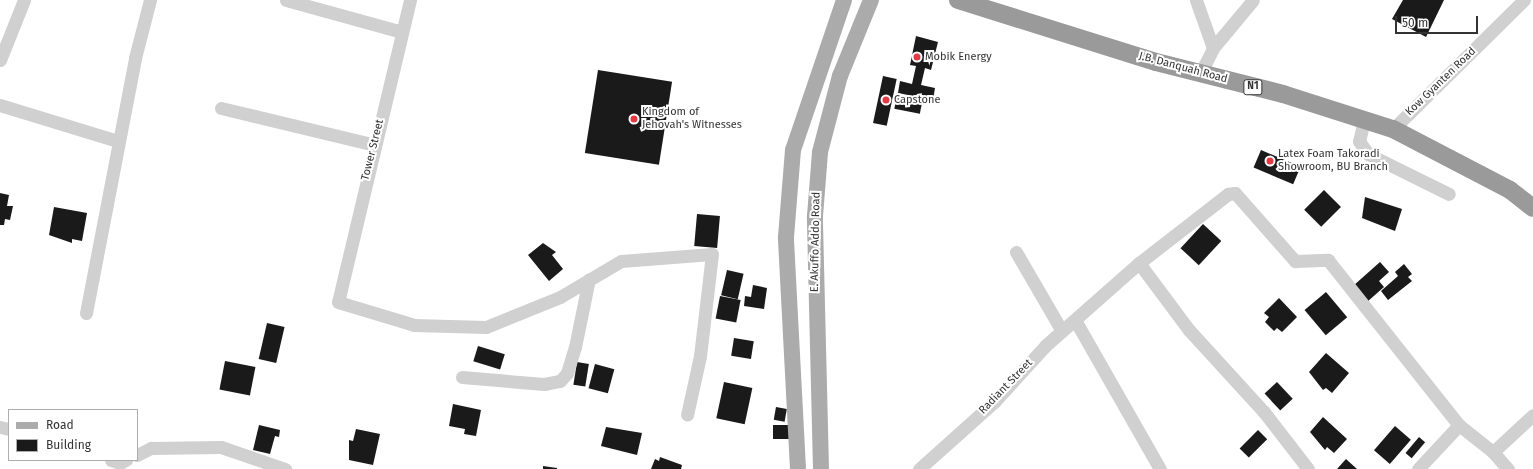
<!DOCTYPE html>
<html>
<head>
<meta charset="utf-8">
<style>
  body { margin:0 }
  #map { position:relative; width:1533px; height:469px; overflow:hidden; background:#fff; font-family:"Fira Sans",sans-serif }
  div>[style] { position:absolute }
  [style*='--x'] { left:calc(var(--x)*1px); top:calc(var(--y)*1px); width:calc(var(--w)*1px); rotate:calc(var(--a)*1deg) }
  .building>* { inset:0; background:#1a1a1a; transform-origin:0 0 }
  .minor>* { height:13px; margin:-6.5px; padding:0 6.5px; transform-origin:6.5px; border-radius:6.5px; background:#d0d0d0 }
  .major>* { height:16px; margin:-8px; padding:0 8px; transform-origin:8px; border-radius:8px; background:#ababab }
  .highway>* { height:18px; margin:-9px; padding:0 9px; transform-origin:9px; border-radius:9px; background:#9a9a9a }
  .dots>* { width:11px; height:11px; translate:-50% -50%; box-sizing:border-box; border:2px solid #fff; border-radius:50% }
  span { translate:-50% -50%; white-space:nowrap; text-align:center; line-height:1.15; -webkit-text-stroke:4px #fff; paint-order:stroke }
  .shield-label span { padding:1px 3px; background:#fff; border:1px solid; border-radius:3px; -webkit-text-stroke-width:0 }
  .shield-label { font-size:10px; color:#333; font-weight:700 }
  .poi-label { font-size:11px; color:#333 }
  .left { translate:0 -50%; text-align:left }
  .street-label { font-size:11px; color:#333 }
  .legend { position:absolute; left:8px; top:409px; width:130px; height:52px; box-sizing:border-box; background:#fff; border:1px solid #adadad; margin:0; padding:5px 7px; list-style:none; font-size:12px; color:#333 }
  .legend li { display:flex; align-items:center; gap:8px; height:20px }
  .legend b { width:20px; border:1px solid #adadad }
  .scale { position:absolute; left:1395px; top:16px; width:83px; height:18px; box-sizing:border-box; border:2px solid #333; border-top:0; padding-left:5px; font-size:12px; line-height:14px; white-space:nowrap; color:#333; -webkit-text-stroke:3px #fff; paint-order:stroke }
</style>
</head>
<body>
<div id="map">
  <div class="building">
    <div style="clip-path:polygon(1403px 0,1444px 0,1426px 37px,1392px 19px)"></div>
    <div style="clip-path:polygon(916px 36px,938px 42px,931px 70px,925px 68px,921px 85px,935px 88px,933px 100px,898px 93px,900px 81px,912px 84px,916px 66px,910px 65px)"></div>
    <div style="left:598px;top:70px;width:75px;height:84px;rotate:9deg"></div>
    <div style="left:883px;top:76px;width:14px;height:48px;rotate:12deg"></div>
    <div style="left:897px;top:95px;width:26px;height:14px;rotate:11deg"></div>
    <div style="left:1261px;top:150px;width:43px;height:19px;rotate:23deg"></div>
    <div style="left:1324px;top:190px;width:24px;height:28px;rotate:45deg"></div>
    <div style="clip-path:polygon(0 193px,9px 195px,7px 206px,13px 206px,10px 220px,5px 219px,4px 225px,0 225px)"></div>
    <div style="clip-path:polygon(1365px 197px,1402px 209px,1395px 231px,1362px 218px)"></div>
    <div style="clip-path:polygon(54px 207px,87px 213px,82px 241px,72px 239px,72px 243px,49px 235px)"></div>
    <div style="left:697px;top:214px;width:23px;height:32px;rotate:5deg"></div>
    <div style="left:1203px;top:224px;width:25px;height:33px;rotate:43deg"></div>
    <div style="clip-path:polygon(543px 243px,556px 252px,552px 255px,563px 269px,549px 281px,528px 255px)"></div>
    <div style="clip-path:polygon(1380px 262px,1389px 272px,1379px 281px,1384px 287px,1367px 302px,1353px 286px)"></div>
    <div style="clip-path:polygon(1404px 264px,1412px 274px,1408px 277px,1412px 281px,1388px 300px,1381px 291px,1398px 276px,1395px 272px)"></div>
    <div style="left:727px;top:270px;width:17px;height:26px;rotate:13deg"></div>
    <div style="clip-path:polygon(753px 285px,767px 288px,764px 309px,744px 306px,745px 296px,751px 297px)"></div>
    <div style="left:1326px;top:292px;width:33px;height:28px;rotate:50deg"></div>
    <div style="left:720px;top:296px;width:21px;height:23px;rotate:11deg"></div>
    <div style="clip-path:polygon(1279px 298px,1297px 317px,1282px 332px,1277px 328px,1274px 331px,1265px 322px,1269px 317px,1264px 313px)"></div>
    <div style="left:267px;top:323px;width:18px;height:37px;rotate:13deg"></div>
    <div style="left:734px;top:338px;width:20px;height:18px;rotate:9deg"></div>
    <div style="left:478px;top:346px;width:28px;height:16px;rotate:17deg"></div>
    <div style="clip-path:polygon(1326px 353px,1349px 373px,1332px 393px,1326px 388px,1323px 390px,1309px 372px)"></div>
    <div style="left:225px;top:361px;width:31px;height:29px;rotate:11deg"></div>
    <div style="left:577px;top:362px;width:12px;height:23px;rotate:9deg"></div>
    <div style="left:595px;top:364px;width:20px;height:25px;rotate:15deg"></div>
    <div style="left:724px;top:382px;width:29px;height:37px;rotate:12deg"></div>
    <div style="left:1277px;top:382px;width:23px;height:17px;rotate:47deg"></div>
    <div style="clip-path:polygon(453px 404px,481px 410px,476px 436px,464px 434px,465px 429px,449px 426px)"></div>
    <div style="left:776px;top:407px;width:11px;height:13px;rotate:10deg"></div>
    <div style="clip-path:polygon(1323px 417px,1347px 439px,1334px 453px,1327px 447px,1325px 450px,1310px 432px)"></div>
    <div style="clip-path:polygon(259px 425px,280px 430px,279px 437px,275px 436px,270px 454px,253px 450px)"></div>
    <div style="left:773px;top:425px;width:19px;height:14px"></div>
    <div style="left:1395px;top:426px;width:21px;height:32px;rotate:41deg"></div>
    <div style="clip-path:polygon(606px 427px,642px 433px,637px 455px,601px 446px)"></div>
    <div style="clip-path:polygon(356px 429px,380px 434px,373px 465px,349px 460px,349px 440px,353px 441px)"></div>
    <div style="left:1258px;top:430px;width:13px;height:26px;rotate:45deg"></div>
    <div style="left:1419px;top:437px;width:8px;height:21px;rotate:40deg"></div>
    <div style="clip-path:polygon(660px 457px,682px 465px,681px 469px,651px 469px,655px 459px,659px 461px)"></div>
    <div style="clip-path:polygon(1346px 459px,1357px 469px,1337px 469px)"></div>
    <div style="clip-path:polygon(543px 466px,557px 468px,557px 469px,543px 469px)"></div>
  </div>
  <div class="minor">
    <div style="--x:286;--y:0;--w:120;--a:15.4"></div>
    <div style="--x:410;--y:0;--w:310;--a:103.4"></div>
    <div style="--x:338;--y:302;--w:79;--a:16.8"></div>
    <div style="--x:414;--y:325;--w:72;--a:1.6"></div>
    <div style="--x:486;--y:327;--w:80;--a:-22.1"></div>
    <div style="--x:560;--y:297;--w:71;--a:-30.5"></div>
    <div style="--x:621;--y:261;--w:91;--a:-4.4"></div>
    <div style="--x:712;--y:254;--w:103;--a:96.7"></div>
    <div style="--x:700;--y:356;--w:60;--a:102.4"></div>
    <div style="--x:1196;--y:0;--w:51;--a:70.5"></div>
    <div style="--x:0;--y:60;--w:65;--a:-68.2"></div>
    <div style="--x:1200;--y:74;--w:29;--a:-63"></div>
    <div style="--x:1213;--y:48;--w:62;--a:-50.2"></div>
    <div style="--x:0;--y:105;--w:123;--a:17"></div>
    <div style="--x:221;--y:108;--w:158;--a:13.5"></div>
    <div style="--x:1364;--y:120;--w:22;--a:103"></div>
    <div style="--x:1359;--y:141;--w:16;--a:55"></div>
    <div style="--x:1368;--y:154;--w:90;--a:26.3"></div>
    <div style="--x:1393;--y:129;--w:184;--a:-44.6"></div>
    <div style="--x:1016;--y:252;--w:91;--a:59.8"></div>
    <div style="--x:1139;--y:263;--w:113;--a:-37.8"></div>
    <div style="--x:1228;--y:194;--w:7;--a:-8"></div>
    <div style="--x:1235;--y:193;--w:91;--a:48.6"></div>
    <div style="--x:1295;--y:261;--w:33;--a:-2"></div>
    <div style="--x:1328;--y:260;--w:211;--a:51.6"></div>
    <div style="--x:1459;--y:425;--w:60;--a:133"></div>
    <div style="--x:86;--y:313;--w:260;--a:-79.1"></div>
    <div style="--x:135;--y:58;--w:60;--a:-75.5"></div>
    <div style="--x:1075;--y:320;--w:172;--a:60.3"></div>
    <div style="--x:462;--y:377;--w:82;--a:4.9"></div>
    <div style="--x:544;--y:384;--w:16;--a:-11"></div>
    <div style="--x:560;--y:381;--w:11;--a:-49"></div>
    <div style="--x:567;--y:373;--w:27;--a:-73"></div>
    <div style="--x:575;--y:347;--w:69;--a:-78.4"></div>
    <div style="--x:1459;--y:425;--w:43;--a:38.5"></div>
    <div style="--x:1493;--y:452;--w:23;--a:49"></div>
    <div style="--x:0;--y:427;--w:9;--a:13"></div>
    <div style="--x:1493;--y:452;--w:54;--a:-42.8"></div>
    <div style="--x:137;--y:455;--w:16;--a:-27"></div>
    <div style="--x:151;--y:448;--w:70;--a:-0.8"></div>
    <div style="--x:221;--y:447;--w:68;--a:19"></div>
    <div style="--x:111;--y:460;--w:9;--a:18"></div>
    <div style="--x:120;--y:463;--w:7;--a:-27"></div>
    <div style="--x:919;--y:469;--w:101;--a:-41.8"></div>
    <div style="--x:994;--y:402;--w:77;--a:-47.6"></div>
    <div style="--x:1046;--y:345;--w:124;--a:-41.4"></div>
    <div style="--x:1139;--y:263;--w:84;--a:53.3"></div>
    <div style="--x:1189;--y:330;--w:111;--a:47.6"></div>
    <div style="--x:1264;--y:412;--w:72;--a:52.3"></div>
  </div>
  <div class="major">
    <div style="--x:798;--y:469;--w:232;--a:-93"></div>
    <div style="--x:786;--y:237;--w:87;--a:-85.4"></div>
    <div style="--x:793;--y:150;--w:158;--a:-71.2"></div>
    <div style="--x:821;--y:469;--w:253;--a:-91.4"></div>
    <div style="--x:815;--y:216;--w:64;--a:-85.5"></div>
    <div style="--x:820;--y:152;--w:79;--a:-75.3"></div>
    <div style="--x:840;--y:76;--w:82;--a:-67.8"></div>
  </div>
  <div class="highway">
    <div style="--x:958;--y:0;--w:207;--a:17.4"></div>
    <div style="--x:1156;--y:62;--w:131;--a:14.1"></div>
    <div style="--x:1283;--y:94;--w:115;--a:17.7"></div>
    <div style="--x:1393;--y:129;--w:132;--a:27.5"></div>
    <div style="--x:1510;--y:190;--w:29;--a:38"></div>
  </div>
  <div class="dots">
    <div style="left:917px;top:57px;background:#e63946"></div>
    <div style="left:886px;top:100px;background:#e63946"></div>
    <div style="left:634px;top:119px;background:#e63946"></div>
    <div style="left:1270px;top:161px;background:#e63946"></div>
  </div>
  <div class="shield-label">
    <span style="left:1253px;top:87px">N1</span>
  </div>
  <div class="poi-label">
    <span class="left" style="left:925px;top:57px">Mobik Energy</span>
    <span class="left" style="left:894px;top:100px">Capstone</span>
    <span class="left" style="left:642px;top:119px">Kingdom of<br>Jehovah's Witnesses</span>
    <span class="left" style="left:1278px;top:161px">Latex Foam Takoradi<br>Showroom, BU Branch</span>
  </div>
  <div class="street-label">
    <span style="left:1183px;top:68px;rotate:15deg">J.B. Danquah Road</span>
    <span style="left:1441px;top:82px;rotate:-44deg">Kow Gyanten Road</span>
    <span style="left:373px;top:150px;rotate:-76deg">Tower Street</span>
    <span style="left:816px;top:242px;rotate:-89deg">E. Akuffo Addo Road</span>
    <span style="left:1006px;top:387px;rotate:-46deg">Radiant Street</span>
  </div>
  <ul class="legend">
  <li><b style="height:5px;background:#ababab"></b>Road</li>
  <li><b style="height:11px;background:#1a1a1a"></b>Building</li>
  </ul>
  <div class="scale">50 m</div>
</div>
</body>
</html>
